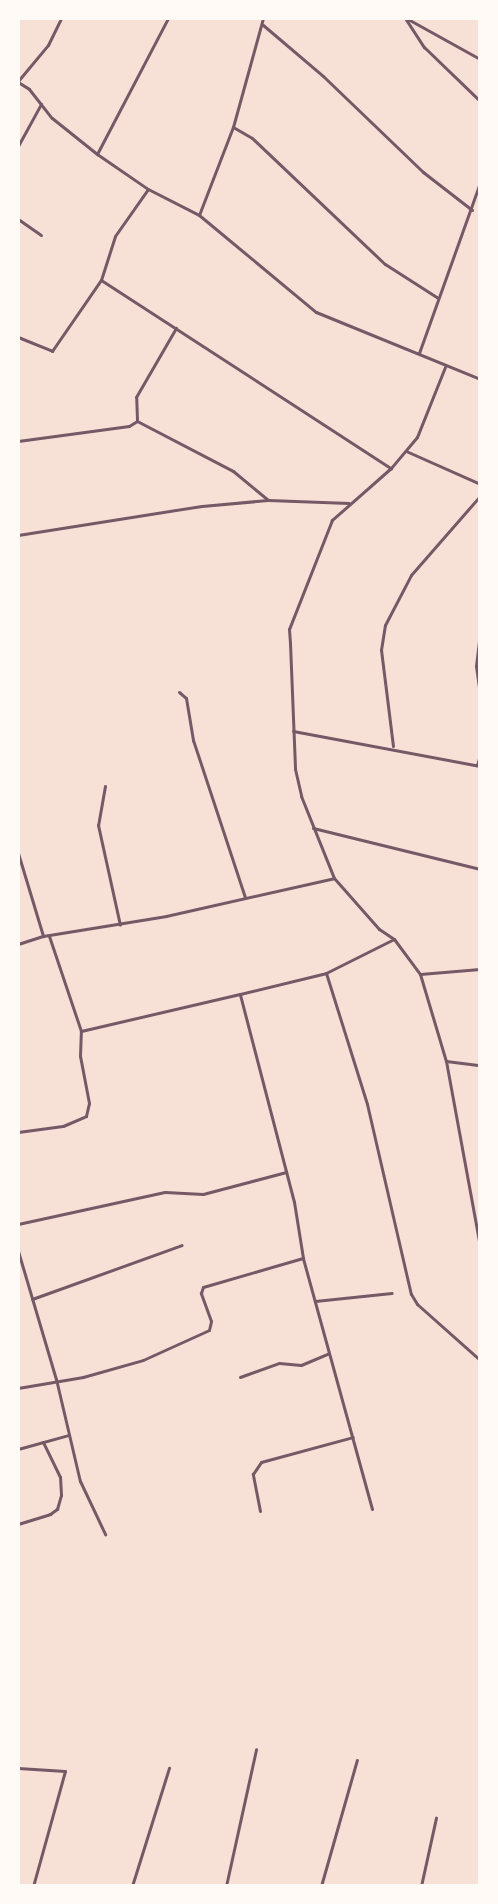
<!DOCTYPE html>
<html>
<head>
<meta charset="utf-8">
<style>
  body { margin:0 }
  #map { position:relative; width:498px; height:1904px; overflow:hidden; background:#f7e1d7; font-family:Signika,sans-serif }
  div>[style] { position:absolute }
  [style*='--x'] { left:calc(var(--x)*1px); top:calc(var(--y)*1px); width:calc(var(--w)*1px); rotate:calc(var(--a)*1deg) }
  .minor>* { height:3px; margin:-1.5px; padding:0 1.5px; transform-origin:1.5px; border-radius:1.5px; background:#755966 }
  span { translate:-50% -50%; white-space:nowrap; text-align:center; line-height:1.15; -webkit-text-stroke:6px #fffaf5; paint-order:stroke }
  .frame { position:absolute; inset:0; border:20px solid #fffaf5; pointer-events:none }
</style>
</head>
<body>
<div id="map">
  <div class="minor">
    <div style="--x:405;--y:18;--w:35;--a:57"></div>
    <div style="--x:424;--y:47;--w:78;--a:44"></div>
    <div style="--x:406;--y:18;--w:85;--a:29"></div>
    <div style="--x:263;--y:25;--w:79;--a:40.4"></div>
    <div style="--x:323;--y:76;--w:139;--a:43.8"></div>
    <div style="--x:423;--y:172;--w:62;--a:37.8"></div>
    <div style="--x:18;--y:81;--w:47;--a:-50.2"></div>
    <div style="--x:48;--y:45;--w:30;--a:-64"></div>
    <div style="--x:18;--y:82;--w:13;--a:32"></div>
    <div style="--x:29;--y:89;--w:37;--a:52"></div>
    <div style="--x:52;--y:118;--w:58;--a:38.7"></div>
    <div style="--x:97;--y:154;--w:62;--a:34.5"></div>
    <div style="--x:148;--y:189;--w:57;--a:27"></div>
    <div style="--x:199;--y:215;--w:152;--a:39.7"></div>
    <div style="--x:316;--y:312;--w:177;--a:22.2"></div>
    <div style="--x:233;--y:127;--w:22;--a:30"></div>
    <div style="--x:252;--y:138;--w:183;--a:43.5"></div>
    <div style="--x:385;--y:264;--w:63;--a:32.7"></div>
    <div style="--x:18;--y:146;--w:48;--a:-61.3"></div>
    <div style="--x:97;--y:154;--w:153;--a:-62.4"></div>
    <div style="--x:199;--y:215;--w:94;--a:-68.9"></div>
    <div style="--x:233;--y:127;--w:113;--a:-74.6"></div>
    <div style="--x:18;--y:219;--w:28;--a:35"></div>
    <div style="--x:101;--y:280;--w:346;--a:33"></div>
    <div style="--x:18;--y:337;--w:37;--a:22"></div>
    <div style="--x:52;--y:351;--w:86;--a:-55.4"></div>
    <div style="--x:101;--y:280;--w:46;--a:-72.3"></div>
    <div style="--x:115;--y:236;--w:57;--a:-54.9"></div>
    <div style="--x:419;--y:353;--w:181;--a:-70.3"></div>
    <div style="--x:445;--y:367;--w:75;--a:111.8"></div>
    <div style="--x:417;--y:437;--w:40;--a:130"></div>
    <div style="--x:391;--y:468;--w:79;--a:138.6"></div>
    <div style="--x:332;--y:520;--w:117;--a:111.5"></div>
    <div style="--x:289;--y:629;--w:14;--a:86"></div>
    <div style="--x:290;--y:643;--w:126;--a:87.7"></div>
    <div style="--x:295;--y:769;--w:28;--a:77"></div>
    <div style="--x:301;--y:796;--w:88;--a:68.1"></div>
    <div style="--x:334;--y:878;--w:68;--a:48.6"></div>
    <div style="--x:379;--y:929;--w:18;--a:34"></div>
    <div style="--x:394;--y:939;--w:44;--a:53.4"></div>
    <div style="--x:420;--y:974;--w:91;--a:73.4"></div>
    <div style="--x:446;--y:1061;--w:189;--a:79.6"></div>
    <div style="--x:137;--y:420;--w:23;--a:-92"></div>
    <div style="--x:136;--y:397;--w:80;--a:-59.9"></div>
    <div style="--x:18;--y:441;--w:112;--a:-7.7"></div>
    <div style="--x:129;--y:426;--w:9;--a:-32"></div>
    <div style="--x:137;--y:421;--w:108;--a:27.5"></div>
    <div style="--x:233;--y:471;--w:45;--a:39.6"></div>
    <div style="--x:406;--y:451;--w:81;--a:24"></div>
    <div style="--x:18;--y:535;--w:186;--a:-9"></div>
    <div style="--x:202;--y:506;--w:66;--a:-5.2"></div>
    <div style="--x:268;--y:500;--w:81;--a:2.1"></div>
    <div style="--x:480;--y:633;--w:33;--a:97"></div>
    <div style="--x:476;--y:666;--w:27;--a:82"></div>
    <div style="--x:179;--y:692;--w:9;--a:41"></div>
    <div style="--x:186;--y:698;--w:43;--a:80.5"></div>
    <div style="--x:193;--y:740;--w:165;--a:71.7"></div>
    <div style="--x:293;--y:731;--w:190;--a:10.6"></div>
    <div style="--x:393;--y:746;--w:97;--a:-97.1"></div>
    <div style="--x:381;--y:650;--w:25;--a:-81"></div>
    <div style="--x:385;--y:625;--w:56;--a:-62.5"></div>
    <div style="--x:411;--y:575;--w:105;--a:-48.9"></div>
    <div style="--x:477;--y:765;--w:10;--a:-73"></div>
    <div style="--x:105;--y:786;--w:40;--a:100"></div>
    <div style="--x:98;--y:825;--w:102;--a:77.6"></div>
    <div style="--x:313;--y:828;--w:172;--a:13.8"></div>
    <div style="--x:18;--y:853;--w:87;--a:73.2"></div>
    <div style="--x:49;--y:936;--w:100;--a:71.4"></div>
    <div style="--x:18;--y:944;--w:26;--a:-18"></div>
    <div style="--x:43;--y:936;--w:125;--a:-9.2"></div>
    <div style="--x:166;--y:916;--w:172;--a:-12.7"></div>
    <div style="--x:326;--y:973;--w:137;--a:72.6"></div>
    <div style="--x:367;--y:1104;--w:195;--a:77"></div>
    <div style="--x:411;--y:1294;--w:12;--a:59"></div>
    <div style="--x:417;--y:1304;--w:84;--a:41.6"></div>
    <div style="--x:420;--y:974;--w:60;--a:-4.8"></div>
    <div style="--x:446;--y:1061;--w:34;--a:7"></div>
    <div style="--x:18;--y:1132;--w:45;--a:-7.6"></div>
    <div style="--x:63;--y:1126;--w:25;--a:-23"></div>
    <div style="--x:86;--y:1116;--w:13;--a:-77"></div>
    <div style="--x:89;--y:1103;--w:48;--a:-100.8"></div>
    <div style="--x:80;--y:1056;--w:25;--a:-88"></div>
    <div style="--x:81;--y:1031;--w:163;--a:-13.1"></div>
    <div style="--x:18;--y:1224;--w:150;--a:-12.3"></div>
    <div style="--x:165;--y:1192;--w:38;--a:3"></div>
    <div style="--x:203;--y:1194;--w:86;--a:-14.8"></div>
    <div style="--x:18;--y:1251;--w:134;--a:73.5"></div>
    <div style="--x:56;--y:1379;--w:105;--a:76.8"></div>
    <div style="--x:80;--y:1481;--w:59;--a:64.7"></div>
    <div style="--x:32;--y:1299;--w:159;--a:-19.8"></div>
    <div style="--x:315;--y:1301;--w:77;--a:-5.9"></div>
    <div style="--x:240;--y:1377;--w:41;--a:-19.7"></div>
    <div style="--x:279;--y:1363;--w:22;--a:5"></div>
    <div style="--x:301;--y:1365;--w:30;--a:-23"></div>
    <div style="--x:18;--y:1388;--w:66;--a:-9.6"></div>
    <div style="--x:83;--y:1377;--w:62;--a:-15.8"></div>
    <div style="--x:143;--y:1360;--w:72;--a:-24.4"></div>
    <div style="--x:209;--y:1330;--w:9;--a:-77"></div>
    <div style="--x:211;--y:1321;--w:30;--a:-110"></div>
    <div style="--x:201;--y:1293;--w:6;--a:-72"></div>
    <div style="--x:203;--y:1287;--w:104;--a:-16.2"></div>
    <div style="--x:18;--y:1449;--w:53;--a:-15.4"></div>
    <div style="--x:372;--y:1509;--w:260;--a:-105.4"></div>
    <div style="--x:303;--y:1258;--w:57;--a:-99.1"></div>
    <div style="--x:294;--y:1202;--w:215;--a:-104.6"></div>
    <div style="--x:240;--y:994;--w:89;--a:-13.7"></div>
    <div style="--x:326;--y:973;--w:76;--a:-26.6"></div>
    <div style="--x:260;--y:1511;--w:38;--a:-101"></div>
    <div style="--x:253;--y:1474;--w:14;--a:-56"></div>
    <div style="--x:261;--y:1462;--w:95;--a:-15.2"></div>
    <div style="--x:18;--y:1524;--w:34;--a:-17"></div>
    <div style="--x:50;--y:1514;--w:9;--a:-36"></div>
    <div style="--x:57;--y:1509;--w:15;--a:-74"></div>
    <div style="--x:61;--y:1495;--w:18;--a:-93"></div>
    <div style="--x:60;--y:1477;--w:39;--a:-116"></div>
    <div style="--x:18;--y:1768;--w:47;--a:3.7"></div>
    <div style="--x:65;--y:1771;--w:119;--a:105.5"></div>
    <div style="--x:132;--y:1886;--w:124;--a:-72.6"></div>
    <div style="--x:226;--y:1886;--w:140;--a:-77.6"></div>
    <div style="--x:321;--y:1886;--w:131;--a:-74.1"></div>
    <div style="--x:421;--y:1886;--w:70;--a:-77.6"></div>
  </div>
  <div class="frame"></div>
</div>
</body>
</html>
